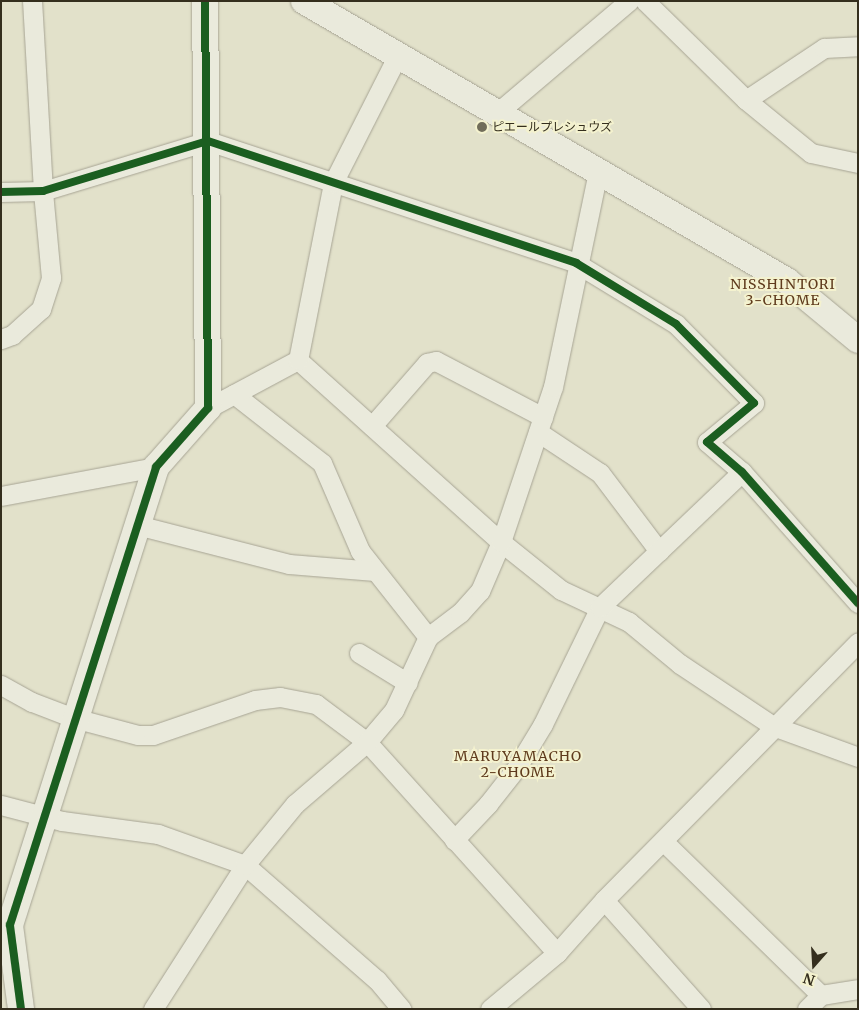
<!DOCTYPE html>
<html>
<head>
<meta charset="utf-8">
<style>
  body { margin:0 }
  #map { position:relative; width:859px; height:1010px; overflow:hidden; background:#e2e1ca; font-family:Merriweather,"Noto Sans JP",serif }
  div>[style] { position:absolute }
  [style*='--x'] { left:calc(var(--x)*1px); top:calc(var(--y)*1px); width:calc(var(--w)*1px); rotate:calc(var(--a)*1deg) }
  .roads { filter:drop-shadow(0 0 1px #a7a494) drop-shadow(0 0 1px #a7a494) }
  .street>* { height:19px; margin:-9.5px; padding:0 9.5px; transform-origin:9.5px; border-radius:9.5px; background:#eaeadc }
  .secondary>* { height:26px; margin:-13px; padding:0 13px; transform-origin:13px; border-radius:13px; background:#eaeadc }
  .cycleway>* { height:8px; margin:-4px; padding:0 4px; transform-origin:4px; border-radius:4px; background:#1b5e20 }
  .dots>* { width:14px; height:14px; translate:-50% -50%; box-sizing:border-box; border:2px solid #f4f2cf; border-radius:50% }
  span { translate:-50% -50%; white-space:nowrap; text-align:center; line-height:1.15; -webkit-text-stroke:4px #f4f2cf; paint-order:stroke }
  .poi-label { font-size:12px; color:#342e1d }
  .left { translate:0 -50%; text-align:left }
  .neighbourhood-label { font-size:14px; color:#5f3b1d; letter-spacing:1px }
  .frame { position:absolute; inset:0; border:2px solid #342e1d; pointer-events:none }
  .north { position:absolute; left:789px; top:940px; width:50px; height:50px; -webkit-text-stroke:4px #f4f2cf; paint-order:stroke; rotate:199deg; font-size:14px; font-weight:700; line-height:20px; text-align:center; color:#342e1d }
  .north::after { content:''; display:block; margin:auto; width:18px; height:22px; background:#342e1d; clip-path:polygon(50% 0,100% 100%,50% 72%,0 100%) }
</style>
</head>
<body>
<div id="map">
  <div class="roads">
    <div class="street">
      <div style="--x:645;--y:1;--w:141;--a:44.4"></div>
      <div style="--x:746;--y:100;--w:84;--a:39.2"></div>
      <div style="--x:811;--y:153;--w:48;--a:12"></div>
      <div style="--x:746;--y:100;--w:94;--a:-33.7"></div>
      <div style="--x:824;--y:48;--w:34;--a:-3"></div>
      <div style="--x:497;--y:113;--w:173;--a:-40.3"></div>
      <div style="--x:1;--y:192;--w:42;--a:-1.4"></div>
      <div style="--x:43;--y:191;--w:172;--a:-16.9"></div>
      <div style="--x:208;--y:141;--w:388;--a:18.3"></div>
      <div style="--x:576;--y:263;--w:117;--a:31.4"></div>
      <div style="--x:676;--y:324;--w:111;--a:45.4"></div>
      <div style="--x:754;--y:403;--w:61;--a:140.3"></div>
      <div style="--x:707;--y:442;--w:46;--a:40.6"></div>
      <div style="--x:742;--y:472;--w:175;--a:48.5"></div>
      <div style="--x:1;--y:339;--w:12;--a:-20"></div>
      <div style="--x:12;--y:335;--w:39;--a:-42"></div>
      <div style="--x:41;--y:309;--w:33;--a:-72"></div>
      <div style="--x:51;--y:278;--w:87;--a:-95.3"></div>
      <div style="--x:43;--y:191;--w:190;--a:-93.3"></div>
      <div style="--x:298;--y:360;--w:273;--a:41.9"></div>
      <div style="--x:501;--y:542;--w:77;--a:38.7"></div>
      <div style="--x:561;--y:590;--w:75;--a:25.2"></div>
      <div style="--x:629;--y:622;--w:66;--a:39.5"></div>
      <div style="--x:680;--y:664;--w:112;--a:33.7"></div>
      <div style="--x:773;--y:726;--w:90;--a:20"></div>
      <div style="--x:234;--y:394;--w:112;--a:38.1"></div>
      <div style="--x:322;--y:463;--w:96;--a:66.6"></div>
      <div style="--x:360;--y:551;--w:110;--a:51.7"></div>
      <div style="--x:208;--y:408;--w:102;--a:-28.1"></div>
      <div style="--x:298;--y:360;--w:180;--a:-78.8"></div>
      <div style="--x:333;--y:183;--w:144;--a:-63.1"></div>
      <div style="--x:372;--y:426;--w:84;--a:-48.9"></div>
      <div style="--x:427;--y:363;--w:9;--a:-13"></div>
      <div style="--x:436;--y:361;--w:121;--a:27.6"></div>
      <div style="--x:538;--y:432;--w:74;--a:33.5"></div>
      <div style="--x:600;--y:473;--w:98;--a:52.9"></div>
      <div style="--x:1;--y:496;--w:158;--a:-10.6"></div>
      <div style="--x:137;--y:525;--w:157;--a:14.4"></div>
      <div style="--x:289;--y:564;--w:86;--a:4.7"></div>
      <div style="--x:359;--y:653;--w:57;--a:31.5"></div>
      <div style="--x:1;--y:685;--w:35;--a:29"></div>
      <div style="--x:32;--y:702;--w:45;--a:20.9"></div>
      <div style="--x:74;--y:718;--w:66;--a:14.9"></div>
      <div style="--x:138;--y:735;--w:15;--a:0"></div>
      <div style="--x:153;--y:735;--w:108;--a:-18.9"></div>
      <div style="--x:255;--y:700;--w:25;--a:-7"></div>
      <div style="--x:280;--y:697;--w:37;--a:11"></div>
      <div style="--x:316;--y:704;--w:64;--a:36.7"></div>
      <div style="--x:367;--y:742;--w:284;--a:48"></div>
      <div style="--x:1;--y:805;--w:63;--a:14.7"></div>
      <div style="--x:62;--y:821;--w:97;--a:7.7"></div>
      <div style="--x:158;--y:834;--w:92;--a:19.6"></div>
      <div style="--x:245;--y:865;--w:175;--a:41.1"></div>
      <div style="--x:377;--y:980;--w:38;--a:50"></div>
      <div style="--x:454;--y:840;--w:50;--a:-46.6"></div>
      <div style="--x:488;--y:804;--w:47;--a:-51.9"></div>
      <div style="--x:517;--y:767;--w:50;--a:-58.8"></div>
      <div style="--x:543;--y:724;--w:130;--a:-64"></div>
      <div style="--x:600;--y:607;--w:196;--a:-43.6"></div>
      <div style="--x:664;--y:842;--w:219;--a:44.3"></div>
      <div style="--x:604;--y:900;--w:146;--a:48.3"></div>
      <div style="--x:153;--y:1009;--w:171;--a:-57.4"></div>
      <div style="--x:245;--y:865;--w:79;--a:-50.7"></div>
      <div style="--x:295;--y:804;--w:95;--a:-40.7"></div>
      <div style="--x:367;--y:742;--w:42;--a:-49.8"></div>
      <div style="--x:394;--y:710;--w:81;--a:-65"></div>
      <div style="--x:428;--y:637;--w:40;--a:-37"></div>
      <div style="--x:460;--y:613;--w:30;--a:-48"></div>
      <div style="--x:480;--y:591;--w:53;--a:-66.8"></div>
      <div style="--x:501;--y:542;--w:163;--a:-71.5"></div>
      <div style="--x:553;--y:387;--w:221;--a:-78.2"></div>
      <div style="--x:490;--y:1009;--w:87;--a:-39.9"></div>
      <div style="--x:557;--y:953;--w:71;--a:-48.4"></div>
      <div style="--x:604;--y:900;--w:362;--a:-45.4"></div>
      <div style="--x:807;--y:1009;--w:20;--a:-45"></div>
      <div style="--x:821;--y:995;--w:37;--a:-9"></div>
    </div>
    <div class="secondary">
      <div style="--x:304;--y:1;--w:558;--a:30.1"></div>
      <div style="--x:787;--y:281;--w:92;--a:39.7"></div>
      <div style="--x:21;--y:1009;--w:85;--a:-97.5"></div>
      <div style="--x:10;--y:925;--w:481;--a:-72.3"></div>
      <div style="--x:156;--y:467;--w:79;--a:-48.6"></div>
      <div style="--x:208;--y:408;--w:407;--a:-90.4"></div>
    </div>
  </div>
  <div class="cycleway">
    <div style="--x:1;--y:192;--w:42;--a:-1.4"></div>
    <div style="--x:43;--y:191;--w:172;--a:-16.9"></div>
    <div style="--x:208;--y:141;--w:388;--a:18.3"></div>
    <div style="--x:576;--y:263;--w:117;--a:31.4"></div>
    <div style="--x:676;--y:324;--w:111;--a:45.4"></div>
    <div style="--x:754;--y:403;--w:61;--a:140.3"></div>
    <div style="--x:707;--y:442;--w:46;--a:40.6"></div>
    <div style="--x:742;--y:472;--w:175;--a:48.5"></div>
    <div style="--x:21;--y:1009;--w:85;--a:-97.5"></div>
    <div style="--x:10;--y:925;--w:481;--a:-72.3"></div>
    <div style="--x:156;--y:467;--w:79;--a:-48.6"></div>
    <div style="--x:208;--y:408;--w:407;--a:-90.4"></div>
  </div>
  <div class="dots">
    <div style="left:482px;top:127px;background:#716d5a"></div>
  </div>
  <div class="poi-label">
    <span class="left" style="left:492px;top:127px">ピエールプレシュウズ</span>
  </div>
  <div class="neighbourhood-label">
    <span style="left:783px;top:292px">NISSHINTORI<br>3-CHOME</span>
    <span style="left:518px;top:764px">MARUYAMACHO<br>2-CHOME</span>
  </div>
  <div class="frame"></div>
  <div class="north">N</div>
</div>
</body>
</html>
